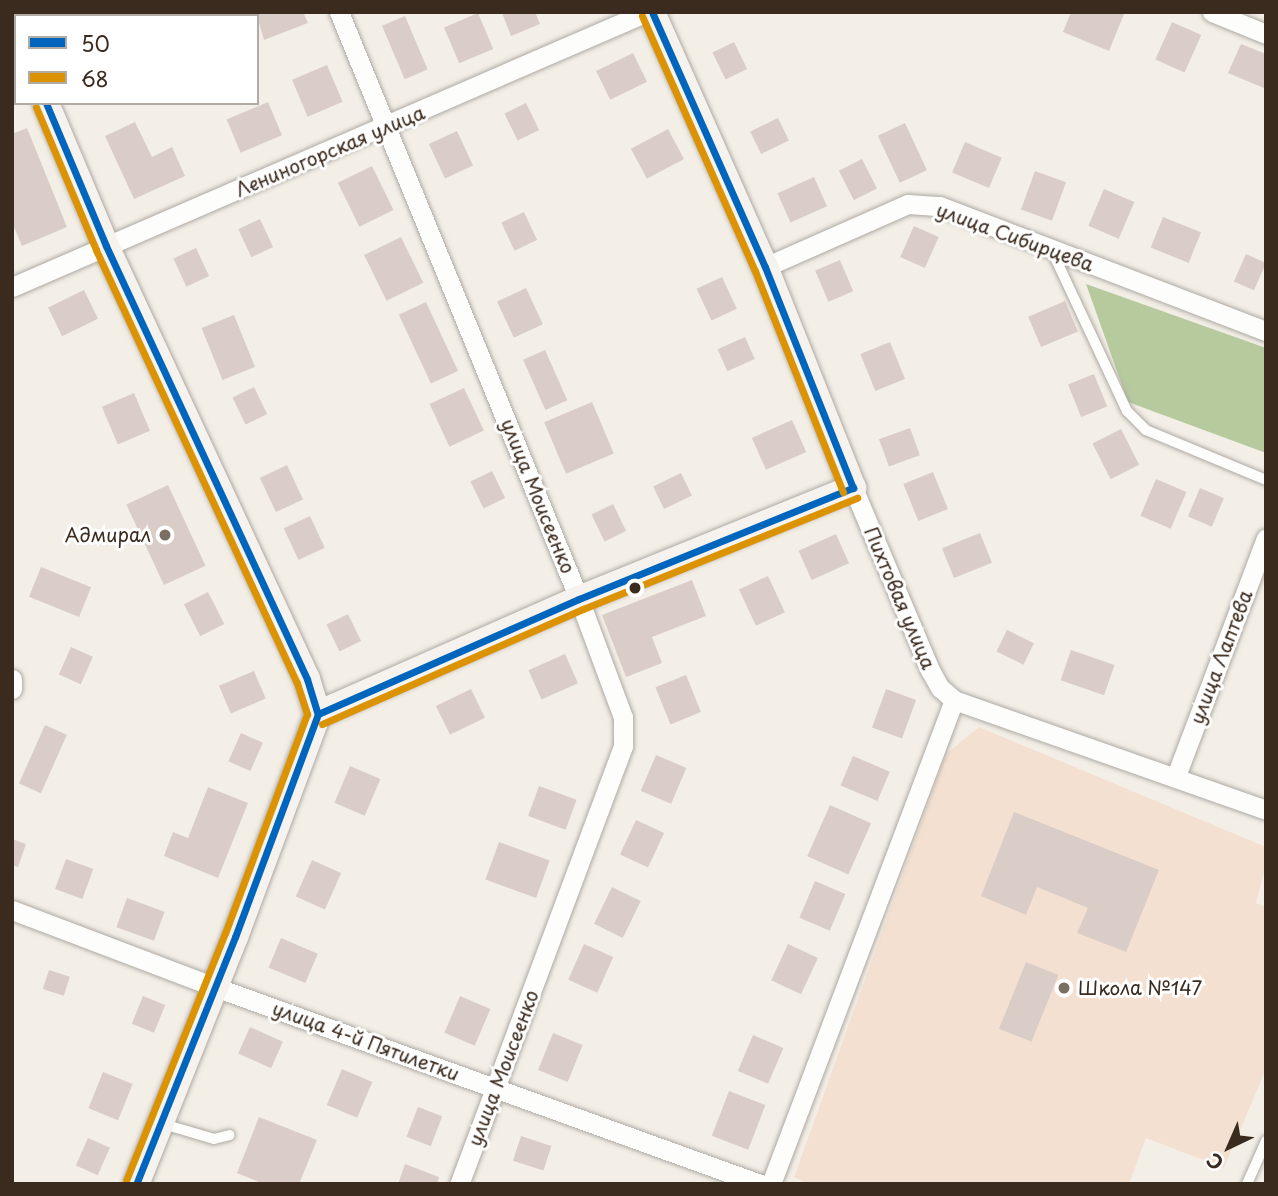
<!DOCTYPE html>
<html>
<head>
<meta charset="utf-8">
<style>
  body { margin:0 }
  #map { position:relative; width:1278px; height:1196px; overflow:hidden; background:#f3efe7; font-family:"Playpen Sans",sans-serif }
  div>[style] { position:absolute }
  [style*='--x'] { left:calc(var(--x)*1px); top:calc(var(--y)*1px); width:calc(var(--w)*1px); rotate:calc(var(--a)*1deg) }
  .built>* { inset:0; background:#f4e0d1 }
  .forest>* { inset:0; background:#b6ca9e }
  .building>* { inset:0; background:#dacdc7; transform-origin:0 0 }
  .roads { filter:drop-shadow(0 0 2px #aea9a3) drop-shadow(0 0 2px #aea9a3) }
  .lane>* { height:10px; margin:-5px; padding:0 5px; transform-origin:5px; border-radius:5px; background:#fdfdfb }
  .street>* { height:19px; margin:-9.5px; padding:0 9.5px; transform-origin:9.5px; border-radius:9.5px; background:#fdfdfb }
  .secondary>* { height:26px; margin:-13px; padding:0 13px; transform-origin:13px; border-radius:13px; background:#f6f3ee }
  .bus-1>* { height:7px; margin:-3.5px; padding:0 3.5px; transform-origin:3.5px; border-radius:3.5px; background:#0065bd }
  .bus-2>* { height:7px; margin:-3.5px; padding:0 3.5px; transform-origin:3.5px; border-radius:3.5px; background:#db9304 }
  .dots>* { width:19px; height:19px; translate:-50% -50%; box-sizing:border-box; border:4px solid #fff; border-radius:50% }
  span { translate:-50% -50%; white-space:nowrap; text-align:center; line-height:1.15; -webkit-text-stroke:6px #fff; paint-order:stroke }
  .street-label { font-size:19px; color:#3b2a1e }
  .poi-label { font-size:19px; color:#3b2a1e }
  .right { translate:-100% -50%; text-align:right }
  .left { translate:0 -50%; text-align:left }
  .frame { position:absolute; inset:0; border:14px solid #3b2a1e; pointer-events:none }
  .legend { position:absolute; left:14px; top:14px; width:245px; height:91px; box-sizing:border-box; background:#fff; border:2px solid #b1aaa5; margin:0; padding:9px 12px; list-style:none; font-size:21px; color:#3b2a1e }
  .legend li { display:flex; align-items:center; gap:14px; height:35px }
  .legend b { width:35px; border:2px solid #b1aaa5 }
  .north { position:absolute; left:1194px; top:1112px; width:70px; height:70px; -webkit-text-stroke:5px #fff; paint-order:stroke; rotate:224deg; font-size:19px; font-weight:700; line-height:28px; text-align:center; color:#3b2a1e }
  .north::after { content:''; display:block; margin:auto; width:24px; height:32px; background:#3b2a1e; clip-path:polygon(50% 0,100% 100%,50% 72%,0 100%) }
</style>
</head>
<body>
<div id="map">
  <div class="built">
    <div style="clip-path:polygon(979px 727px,1266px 847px,1266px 864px,1256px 903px,1266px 907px,1266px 1069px,1224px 1168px,1146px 1138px,1129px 1184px,809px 1184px,794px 1177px,946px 754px)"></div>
  </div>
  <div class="forest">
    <div style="clip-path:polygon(1086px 284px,1266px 348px,1266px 453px,1128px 402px)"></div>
  </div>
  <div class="building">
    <div style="left:60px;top:12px;width:27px;height:4px"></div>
    <div style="clip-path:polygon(253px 12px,303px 12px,308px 23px,264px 40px,257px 16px)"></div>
    <div style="clip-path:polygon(535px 12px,540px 24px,511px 36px,502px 13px)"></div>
    <div style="clip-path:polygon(1071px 12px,1124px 14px,1109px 51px,1063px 32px)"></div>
    <div style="left:478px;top:13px;width:39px;height:37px;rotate:67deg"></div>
    <div style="left:405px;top:16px;width:58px;height:25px;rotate:67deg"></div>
    <div style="left:1172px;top:22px;width:32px;height:41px;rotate:24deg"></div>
    <div style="left:734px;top:42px;width:30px;height:24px;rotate:64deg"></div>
    <div style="clip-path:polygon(1241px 44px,1266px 54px,1266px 89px,1228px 73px)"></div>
    <div style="left:633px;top:53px;width:32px;height:41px;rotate:64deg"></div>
    <div style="left:327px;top:65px;width:40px;height:38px;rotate:67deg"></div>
    <div style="left:268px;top:102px;width:36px;height:45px;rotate:67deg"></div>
    <div style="left:526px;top:103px;width:30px;height:24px;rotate:64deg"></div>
    <div style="left:778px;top:118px;width:25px;height:31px;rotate:64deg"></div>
    <div style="clip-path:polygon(135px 122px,152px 157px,172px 147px,185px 176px,134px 199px,105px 136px)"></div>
    <div style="left:905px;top:123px;width:52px;height:30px;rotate:65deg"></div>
    <div style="clip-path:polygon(27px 128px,67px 227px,22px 246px,12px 222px,12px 134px)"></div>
    <div style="left:668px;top:129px;width:34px;height:42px;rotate:62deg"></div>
    <div style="left:457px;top:131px;width:38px;height:31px;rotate:65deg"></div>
    <div style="left:965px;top:142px;width:40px;height:33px;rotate:23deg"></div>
    <div style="left:862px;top:159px;width:33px;height:26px;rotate:63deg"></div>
    <div style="left:372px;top:166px;width:49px;height:38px;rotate:64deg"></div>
    <div style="left:1035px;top:171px;width:33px;height:41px;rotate:20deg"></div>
    <div style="left:814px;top:177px;width:32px;height:40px;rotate:66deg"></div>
    <div style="left:1104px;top:189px;width:33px;height:40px;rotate:23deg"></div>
    <div style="left:524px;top:212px;width:31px;height:25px;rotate:65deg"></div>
    <div style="left:1163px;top:217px;width:41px;height:33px;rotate:22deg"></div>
    <div style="left:260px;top:219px;width:31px;height:24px;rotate:65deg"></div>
    <div style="left:914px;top:226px;width:27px;height:34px;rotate:24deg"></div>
    <div style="left:401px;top:237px;width:51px;height:41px;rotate:64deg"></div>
    <div style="left:196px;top:248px;width:31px;height:25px;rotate:65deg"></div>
    <div style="left:1246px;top:254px;width:22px;height:30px;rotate:24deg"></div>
    <div style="left:840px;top:260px;width:34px;height:27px;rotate:67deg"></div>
    <div style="left:722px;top:277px;width:35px;height:28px;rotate:65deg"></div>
    <div style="left:526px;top:288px;width:40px;height:32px;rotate:65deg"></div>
    <div style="left:84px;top:290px;width:32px;height:40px;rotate:64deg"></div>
    <div style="left:1065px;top:301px;width:33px;height:40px;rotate:67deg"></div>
    <div style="left:426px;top:302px;width:76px;height:30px;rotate:65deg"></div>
    <div style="left:234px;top:315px;width:56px;height:35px;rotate:68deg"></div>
    <div style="left:745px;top:337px;width:24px;height:30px;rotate:66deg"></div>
    <div style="left:890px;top:342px;width:40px;height:32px;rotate:68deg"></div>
    <div style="left:545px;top:350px;width:55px;height:24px;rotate:66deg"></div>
    <div style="left:1094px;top:374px;width:35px;height:28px;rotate:68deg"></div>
    <div style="left:254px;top:387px;width:30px;height:24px;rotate:64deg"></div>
    <div style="left:464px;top:388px;width:47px;height:38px;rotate:65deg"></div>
    <div style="left:134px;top:393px;width:41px;height:35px;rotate:67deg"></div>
    <div style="left:592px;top:402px;width:56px;height:52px;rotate:67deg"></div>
    <div style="left:792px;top:420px;width:35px;height:44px;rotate:66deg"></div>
    <div style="left:910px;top:428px;width:29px;height:33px;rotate:70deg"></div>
    <div style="left:1121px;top:429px;width:40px;height:32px;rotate:63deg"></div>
    <div style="left:287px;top:465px;width:38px;height:30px;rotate:65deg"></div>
    <div style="left:492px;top:471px;width:30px;height:24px;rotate:64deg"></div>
    <div style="left:933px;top:472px;width:40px;height:32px;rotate:68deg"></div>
    <div style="left:681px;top:473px;width:25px;height:31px;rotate:64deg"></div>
    <div style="left:1156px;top:479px;width:33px;height:40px;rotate:23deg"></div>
    <div style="left:168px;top:485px;width:89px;height:46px;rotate:65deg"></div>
    <div style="left:1200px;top:488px;width:26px;height:31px;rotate:23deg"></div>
    <div style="left:613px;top:504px;width:30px;height:24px;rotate:64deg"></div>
    <div style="left:310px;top:516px;width:35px;height:29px;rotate:65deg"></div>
    <div style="left:980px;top:533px;width:32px;height:41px;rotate:68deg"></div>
    <div style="left:836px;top:534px;width:32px;height:41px;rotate:66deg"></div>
    <div style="left:41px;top:567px;width:54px;height:32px;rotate:22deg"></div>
    <div style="left:768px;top:576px;width:40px;height:32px;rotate:65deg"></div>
    <div style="clip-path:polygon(692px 580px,706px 616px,652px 637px,662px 663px,626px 677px,602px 615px)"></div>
    <div style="left:208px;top:592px;width:36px;height:27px;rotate:63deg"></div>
    <div style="left:348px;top:614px;width:30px;height:24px;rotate:64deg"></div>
    <div style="left:1007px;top:630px;width:30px;height:24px;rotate:26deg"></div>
    <div style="left:71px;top:647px;width:24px;height:30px;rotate:24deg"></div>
    <div style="left:1071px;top:650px;width:46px;height:32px;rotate:19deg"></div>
    <div style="left:565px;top:654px;width:32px;height:40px;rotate:66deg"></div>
    <div style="left:254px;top:671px;width:30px;height:38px;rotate:67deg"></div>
    <div style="left:686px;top:675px;width:40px;height:33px;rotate:68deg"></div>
    <div style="left:471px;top:689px;width:32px;height:39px;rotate:64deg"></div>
    <div style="left:886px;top:689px;width:32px;height:41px;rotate:20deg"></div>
    <div style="left:45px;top:725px;width:24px;height:64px;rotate:24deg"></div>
    <div style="left:241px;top:733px;width:24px;height:31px;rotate:24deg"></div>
    <div style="left:656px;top:755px;width:33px;height:39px;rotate:23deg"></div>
    <div style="left:853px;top:756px;width:40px;height:32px;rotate:23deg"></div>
    <div style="left:350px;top:766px;width:33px;height:40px;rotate:23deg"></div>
    <div style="left:539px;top:786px;width:40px;height:32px;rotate:20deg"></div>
    <div style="clip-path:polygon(208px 787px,248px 803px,218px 878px,164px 856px,173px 832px,188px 838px)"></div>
    <div style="left:830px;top:805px;width:45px;height:56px;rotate:24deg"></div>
    <div style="clip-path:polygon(1014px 812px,1159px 870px,1126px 952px,1077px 933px,1088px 908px,1037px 887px,1026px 915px,981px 896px)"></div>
    <div style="left:636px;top:820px;width:31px;height:38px;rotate:25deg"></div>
    <div style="clip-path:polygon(12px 839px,26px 844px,18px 867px,12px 865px)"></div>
    <div style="left:499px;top:842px;width:54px;height:40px;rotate:20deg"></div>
    <div style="left:66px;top:859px;width:29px;height:32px;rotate:20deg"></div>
    <div style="left:312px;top:860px;width:32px;height:40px;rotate:24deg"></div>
    <div style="left:815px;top:881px;width:33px;height:40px;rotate:23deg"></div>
    <div style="left:612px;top:887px;width:32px;height:41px;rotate:26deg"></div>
    <div style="left:127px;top:898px;width:40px;height:31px;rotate:20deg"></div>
    <div style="left:281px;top:938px;width:40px;height:32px;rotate:23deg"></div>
    <div style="left:584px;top:944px;width:32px;height:39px;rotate:24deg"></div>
    <div style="left:788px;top:944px;width:33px;height:40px;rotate:25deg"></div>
    <div style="left:1026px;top:962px;width:35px;height:72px;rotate:22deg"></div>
    <div style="left:49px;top:970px;width:22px;height:20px;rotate:18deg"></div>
    <div style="left:143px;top:996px;width:24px;height:30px;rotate:22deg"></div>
    <div style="left:460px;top:996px;width:33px;height:40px;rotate:23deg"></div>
    <div style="left:250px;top:1027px;width:36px;height:29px;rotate:24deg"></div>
    <div style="left:553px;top:1033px;width:32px;height:40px;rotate:22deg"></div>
    <div style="left:753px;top:1035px;width:33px;height:39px;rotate:23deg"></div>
    <div style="left:342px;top:1069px;width:33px;height:39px;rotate:23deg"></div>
    <div style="left:103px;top:1072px;width:32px;height:39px;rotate:22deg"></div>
    <div style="left:729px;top:1091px;width:39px;height:48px;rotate:21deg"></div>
    <div style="left:418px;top:1107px;width:26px;height:32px;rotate:21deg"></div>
    <div style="clip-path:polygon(259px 1117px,317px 1140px,299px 1184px,264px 1184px,237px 1173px)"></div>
    <div style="left:521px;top:1136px;width:32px;height:26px;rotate:18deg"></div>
    <div style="left:88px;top:1138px;width:24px;height:30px;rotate:24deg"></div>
    <div style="clip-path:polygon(405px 1164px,439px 1177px,437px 1184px,398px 1184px)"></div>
  </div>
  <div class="roads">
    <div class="lane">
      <div style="--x:1052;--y:251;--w:177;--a:64.9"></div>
      <div style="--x:1127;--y:411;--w:27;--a:45"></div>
      <div style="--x:1146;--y:430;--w:130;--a:22.6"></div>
      <div style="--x:160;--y:1123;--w:56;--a:16.5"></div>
      <div style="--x:214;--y:1139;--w:16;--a:-14"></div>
      <div style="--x:1247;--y:1184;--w:47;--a:-66.2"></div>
    </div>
    <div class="street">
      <div style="--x:339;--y:12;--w:634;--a:67.76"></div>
      <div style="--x:579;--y:599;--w:126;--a:69.6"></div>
      <div style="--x:623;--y:717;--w:29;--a:90"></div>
      <div style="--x:623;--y:746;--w:468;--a:110.5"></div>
      <div style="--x:1212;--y:12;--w:58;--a:22.2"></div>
      <div style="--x:765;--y:267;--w:156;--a:-23.8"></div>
      <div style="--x:908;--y:204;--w:32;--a:4"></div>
      <div style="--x:940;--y:206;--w:349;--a:21"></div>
      <div style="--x:12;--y:287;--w:692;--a:-23.42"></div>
      <div style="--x:12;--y:679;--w:10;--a:90"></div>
      <div style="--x:954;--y:700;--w:331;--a:19.4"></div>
      <div style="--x:1176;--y:776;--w:254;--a:-69.3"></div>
      <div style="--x:12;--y:910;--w:217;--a:20.8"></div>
      <div style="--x:215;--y:987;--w:580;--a:19.87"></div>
      <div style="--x:771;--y:1184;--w:517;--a:-69.29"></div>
      <div style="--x:954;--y:700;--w:18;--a:-139"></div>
      <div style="--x:940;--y:688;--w:21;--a:-119"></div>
      <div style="--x:930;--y:670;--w:198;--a:-112.9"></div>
    </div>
    <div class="secondary">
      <div style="--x:12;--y:21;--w:10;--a:66"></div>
      <div style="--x:46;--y:103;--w:155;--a:67.2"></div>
      <div style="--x:106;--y:246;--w:477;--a:65.1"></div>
      <div style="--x:307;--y:679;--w:37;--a:73"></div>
      <div style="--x:318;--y:714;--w:238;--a:110.4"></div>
      <div style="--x:235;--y:937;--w:266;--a:111.8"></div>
      <div style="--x:318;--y:714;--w:285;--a:-23.8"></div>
      <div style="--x:579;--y:599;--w:296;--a:-22.1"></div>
      <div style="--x:853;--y:488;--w:238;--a:-111.7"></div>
      <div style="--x:765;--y:267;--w:279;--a:-113.9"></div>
    </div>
  </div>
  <div class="bus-1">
    <div style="--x:652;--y:12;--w:279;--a:66.1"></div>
    <div style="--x:765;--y:267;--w:238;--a:68.3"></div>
    <div style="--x:46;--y:103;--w:155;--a:67.2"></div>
    <div style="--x:106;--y:246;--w:477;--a:65.1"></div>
    <div style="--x:307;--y:679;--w:37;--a:73"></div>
    <div style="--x:318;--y:714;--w:238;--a:110.4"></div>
    <div style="--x:235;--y:937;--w:266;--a:111.8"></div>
    <div style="--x:318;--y:714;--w:285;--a:-23.8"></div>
    <div style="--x:579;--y:599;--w:296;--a:-22.1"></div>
  </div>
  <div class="bus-2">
    <div style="--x:642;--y:16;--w:279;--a:66.1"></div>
    <div style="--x:755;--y:271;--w:238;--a:68.3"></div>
    <div style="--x:36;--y:107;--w:155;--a:67.2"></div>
    <div style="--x:96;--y:250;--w:477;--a:65.1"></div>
    <div style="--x:297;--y:683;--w:33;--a:72"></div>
    <div style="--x:307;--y:714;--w:234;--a:110.5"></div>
    <div style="--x:225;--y:933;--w:266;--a:111.8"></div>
    <div style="--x:322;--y:724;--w:285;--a:-23.8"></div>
    <div style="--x:583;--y:609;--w:296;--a:-22.1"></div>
  </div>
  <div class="dots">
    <div style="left:165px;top:535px;background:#7b6f64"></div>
    <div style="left:635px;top:588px;background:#3b2a1e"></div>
    <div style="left:1064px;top:988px;background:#7b6f64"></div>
  </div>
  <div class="street-label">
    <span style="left:330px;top:151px;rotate:-23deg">Лениногорская улица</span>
    <span style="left:1015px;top:237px;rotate:20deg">улица Сибирцева</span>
    <span style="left:538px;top:496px;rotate:68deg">улица Моисеенко</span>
    <span style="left:900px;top:598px;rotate:67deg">Пихтовая улица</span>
    <span style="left:1221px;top:657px;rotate:-69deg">улица Лаптева</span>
    <span style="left:366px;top:1041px;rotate:20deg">улица 4-й Пятилетки</span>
    <span style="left:503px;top:1068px;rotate:-69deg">улица Моисеенко</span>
  </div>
  <div class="poi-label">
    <span class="right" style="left:151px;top:535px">Адмирал</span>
    <span class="left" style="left:1078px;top:988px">Школа №147</span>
  </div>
  <div class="frame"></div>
  <ul class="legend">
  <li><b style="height:9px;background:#0065bd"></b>50</li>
  <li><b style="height:9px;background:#db9304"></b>68</li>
  </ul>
  <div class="north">С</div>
</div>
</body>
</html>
